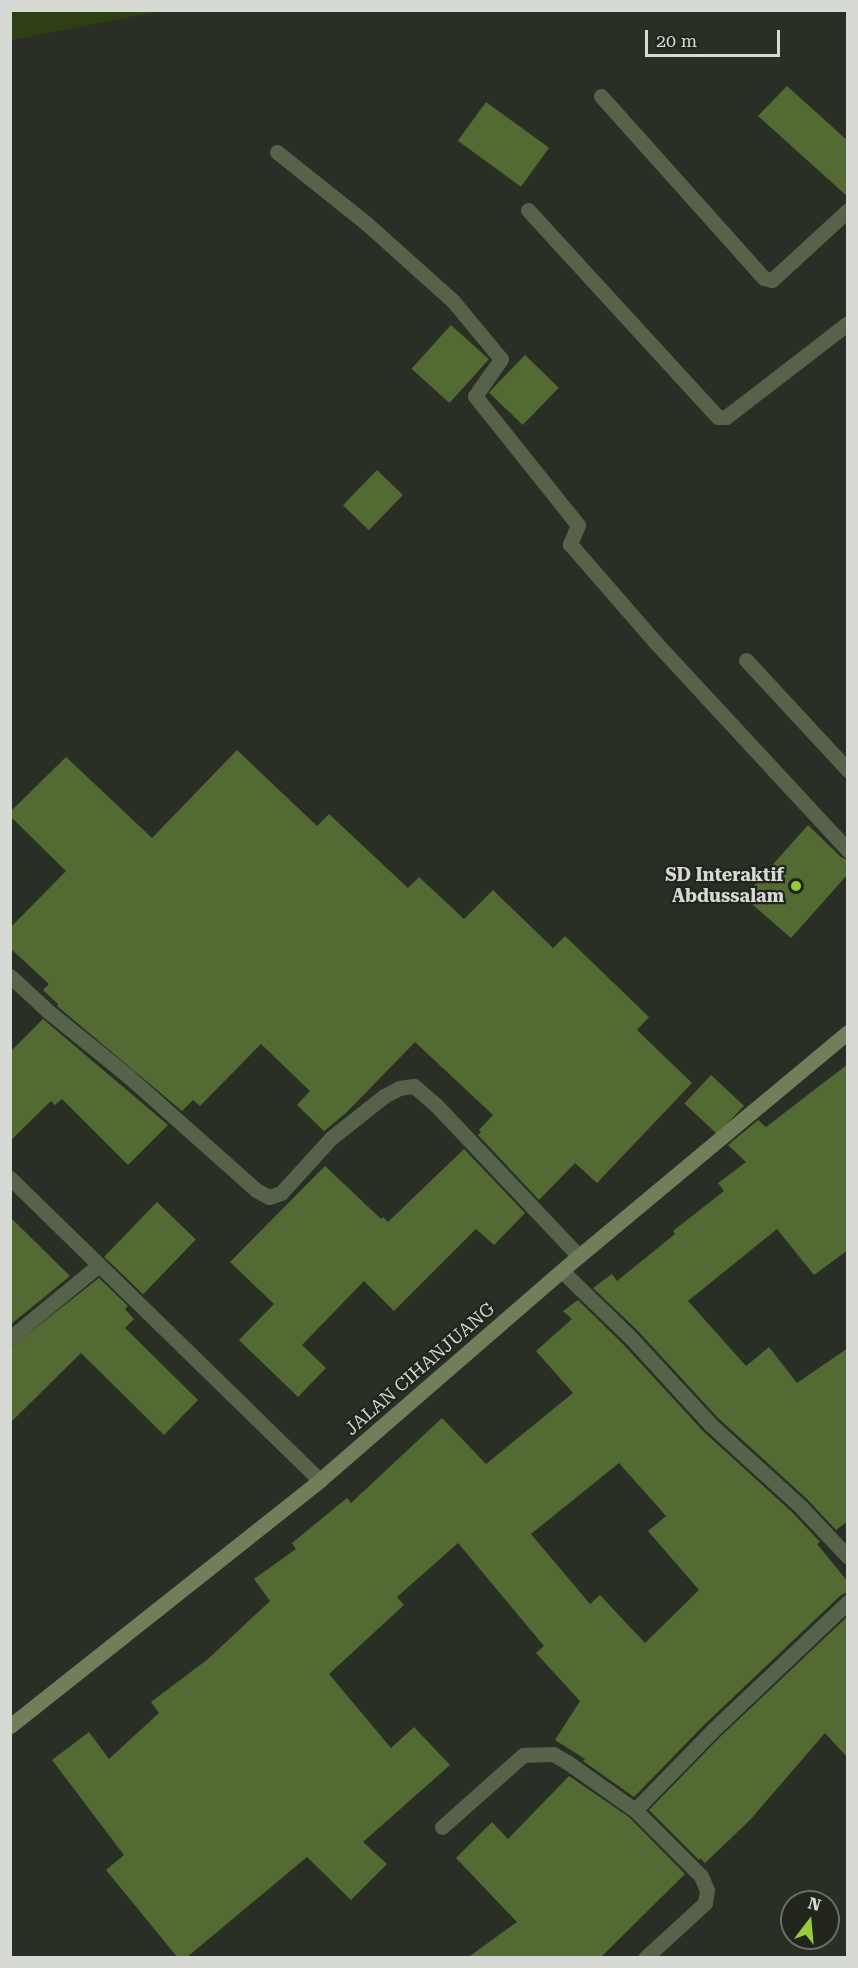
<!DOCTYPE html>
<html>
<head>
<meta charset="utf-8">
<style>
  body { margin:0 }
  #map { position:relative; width:858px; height:1968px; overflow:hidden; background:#2a2f25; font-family:"Roboto Serif",serif }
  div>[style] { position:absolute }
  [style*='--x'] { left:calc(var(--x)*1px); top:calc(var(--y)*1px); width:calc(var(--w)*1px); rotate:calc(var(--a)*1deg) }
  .green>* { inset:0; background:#2e4013 }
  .building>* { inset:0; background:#536a33; transform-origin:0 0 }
  .street>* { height:15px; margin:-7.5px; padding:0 7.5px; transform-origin:7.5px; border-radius:7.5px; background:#57624b }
  .secondary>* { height:15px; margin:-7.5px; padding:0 7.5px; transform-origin:7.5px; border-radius:7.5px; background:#6f7f5a }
  .dots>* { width:16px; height:16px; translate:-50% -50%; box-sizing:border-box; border:3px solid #21251c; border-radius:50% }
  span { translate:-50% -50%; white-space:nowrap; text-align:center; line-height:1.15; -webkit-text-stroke:4.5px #21251c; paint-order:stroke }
  .poi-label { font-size:18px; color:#d7dad4; font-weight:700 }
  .right { translate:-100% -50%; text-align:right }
  .street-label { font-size:18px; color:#d7dad4 }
  .frame { position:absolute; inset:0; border:12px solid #d7dad4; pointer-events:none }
  .north { position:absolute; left:780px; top:1890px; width:60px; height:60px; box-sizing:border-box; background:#21251c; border:2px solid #6a6d66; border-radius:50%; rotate:16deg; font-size:16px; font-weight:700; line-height:24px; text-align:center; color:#d7dad4 }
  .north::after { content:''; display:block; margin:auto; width:21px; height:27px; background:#96cc3a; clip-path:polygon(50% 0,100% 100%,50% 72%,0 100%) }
  .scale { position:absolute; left:645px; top:30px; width:135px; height:27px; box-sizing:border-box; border:3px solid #d7dad4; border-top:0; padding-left:8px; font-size:18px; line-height:21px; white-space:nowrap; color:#d7dad4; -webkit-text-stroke:4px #21251c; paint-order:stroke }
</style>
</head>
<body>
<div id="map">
  <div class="green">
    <div style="clip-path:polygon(11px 10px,161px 10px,161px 11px,11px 40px)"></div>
  </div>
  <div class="building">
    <div style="clip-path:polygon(787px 86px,848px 141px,848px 197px,758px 116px)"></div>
    <div style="left:486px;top:102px;width:78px;height:48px;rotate:36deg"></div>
    <div style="left:451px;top:325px;width:51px;height:59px;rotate:42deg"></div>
    <div style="left:525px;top:355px;width:47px;height:52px;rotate:44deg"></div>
    <div style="left:377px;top:470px;width:36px;height:49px;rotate:44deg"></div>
    <div style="clip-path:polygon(237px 750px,317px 826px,329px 814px,408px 888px,419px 877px,464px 919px,493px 890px,553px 948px,565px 936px,649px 1017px,637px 1030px,692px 1083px,597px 1183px,575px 1163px,539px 1200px,478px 1135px,481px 1132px,479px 1130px,493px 1115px,415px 1042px,346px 1113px,324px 1131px,297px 1105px,310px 1091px,261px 1044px,200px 1106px,193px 1100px,182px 1111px,57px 1006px,58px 1004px,43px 990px,49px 984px,10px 948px,10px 928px,66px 871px,10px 816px,10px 812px,66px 757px,152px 838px)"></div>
    <div style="clip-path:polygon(808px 825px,841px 857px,848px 860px,848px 874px,791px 938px,744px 897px)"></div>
    <div style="clip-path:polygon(43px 1019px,168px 1125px,128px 1165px,62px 1099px,55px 1105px,51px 1101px,10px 1141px,10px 1052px)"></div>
    <div style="clip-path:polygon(848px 1064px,848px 1250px,814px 1275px,777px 1229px,688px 1301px,746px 1366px,769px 1347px,797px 1383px,848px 1348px,848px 1521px,836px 1530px,807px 1499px,718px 1418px,638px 1331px,593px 1288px,612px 1274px,617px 1281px,675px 1234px,673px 1231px,724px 1191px,718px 1183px,746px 1162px,728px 1145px,758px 1120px,766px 1127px)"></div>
    <div style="left:711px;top:1075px;width:45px;height:39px;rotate:43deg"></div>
    <div style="clip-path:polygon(464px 1149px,525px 1213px,494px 1245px,476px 1229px,394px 1311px,364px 1281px,302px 1345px,326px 1368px,298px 1397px,239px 1340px,274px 1304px,230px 1262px,325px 1166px,381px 1219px,383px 1217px,388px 1222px)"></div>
    <div style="left:157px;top:1202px;width:54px;height:76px;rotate:44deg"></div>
    <div style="clip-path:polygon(10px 1217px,70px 1276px,10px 1325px)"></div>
    <div style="clip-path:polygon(99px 1278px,128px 1306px,125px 1309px,134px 1319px,125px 1328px,198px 1400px,164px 1435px,81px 1353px,10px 1423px,10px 1348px)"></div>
    <div style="clip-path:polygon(evenodd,578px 1300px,624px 1345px,704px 1432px,793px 1513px,820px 1542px,817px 1544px,848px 1582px,848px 1592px,841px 1595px,705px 1724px,634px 1797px,583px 1761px,585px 1759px,555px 1740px,580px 1701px,536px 1653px,544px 1646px,458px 1543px,397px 1597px,404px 1605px,329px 1674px,391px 1748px,414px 1727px,450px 1765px,363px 1842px,387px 1864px,351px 1900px,307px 1857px,186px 1958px,178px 1958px,106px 1870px,124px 1855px,52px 1760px,89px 1732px,109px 1759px,159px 1713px,151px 1702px,208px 1659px,270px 1601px,254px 1579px,296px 1549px,292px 1543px,347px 1498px,351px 1503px,442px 1418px,486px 1464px,573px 1393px,536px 1351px,572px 1319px,563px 1311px,578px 1300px,619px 1463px,666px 1516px,648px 1531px,699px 1590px,645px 1643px,600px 1595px,590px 1604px,531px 1534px,619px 1463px)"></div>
    <div style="clip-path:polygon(848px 1616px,848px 1758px,825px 1733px,750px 1820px,705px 1863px,700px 1858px,699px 1860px,649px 1810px,719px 1738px)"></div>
    <div style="clip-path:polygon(569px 1776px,629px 1817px,685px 1874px,600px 1958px,467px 1958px,517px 1922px,456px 1858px,492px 1822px,508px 1839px)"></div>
  </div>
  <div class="street">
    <div style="--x:601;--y:96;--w:244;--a:48.2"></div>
    <div style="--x:764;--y:278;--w:8;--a:14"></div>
    <div style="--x:772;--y:280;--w:103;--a:-42.6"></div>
    <div style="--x:277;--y:152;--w:114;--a:38.6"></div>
    <div style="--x:366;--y:223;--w:117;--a:41.9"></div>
    <div style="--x:453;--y:301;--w:75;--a:50.4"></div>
    <div style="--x:501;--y:359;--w:45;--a:125.1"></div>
    <div style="--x:475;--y:396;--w:165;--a:51.4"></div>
    <div style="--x:578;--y:525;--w:21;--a:113"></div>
    <div style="--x:570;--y:544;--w:133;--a:49"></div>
    <div style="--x:657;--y:644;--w:281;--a:47.2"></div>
    <div style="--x:528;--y:210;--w:281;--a:47.5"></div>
    <div style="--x:718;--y:417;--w:8;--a:0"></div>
    <div style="--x:726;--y:417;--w:154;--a:-37.6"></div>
    <div style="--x:746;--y:660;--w:150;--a:47.2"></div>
    <div style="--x:10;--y:976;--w:53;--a:42.7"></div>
    <div style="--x:49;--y:1012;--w:102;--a:39"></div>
    <div style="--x:128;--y:1076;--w:171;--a:41.7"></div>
    <div style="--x:256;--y:1190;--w:15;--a:28"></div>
    <div style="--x:269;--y:1197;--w:13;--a:-18"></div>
    <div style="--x:281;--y:1193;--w:74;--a:-47.7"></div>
    <div style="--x:331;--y:1138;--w:68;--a:-38.4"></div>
    <div style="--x:384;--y:1096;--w:17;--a:-28"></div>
    <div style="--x:399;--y:1088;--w:15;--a:-8"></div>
    <div style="--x:414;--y:1086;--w:29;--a:41"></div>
    <div style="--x:436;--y:1105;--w:208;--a:46.6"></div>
    <div style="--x:10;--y:1178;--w:433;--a:44.3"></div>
    <div style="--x:563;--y:1272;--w:95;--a:44.1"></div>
    <div style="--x:631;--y:1338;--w:118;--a:47.4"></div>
    <div style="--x:711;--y:1425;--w:120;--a:42.3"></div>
    <div style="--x:800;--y:1506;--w:70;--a:46.7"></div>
    <div style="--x:10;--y:1338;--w:115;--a:-39.4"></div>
    <div style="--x:635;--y:1810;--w:110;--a:-45.7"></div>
    <div style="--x:712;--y:1731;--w:187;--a:-43.5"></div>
    <div style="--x:442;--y:1827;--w:108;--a:-41.6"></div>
    <div style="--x:523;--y:1755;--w:30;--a:-2"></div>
    <div style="--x:553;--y:1754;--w:16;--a:30"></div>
    <div style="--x:567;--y:1762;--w:83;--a:35.2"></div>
    <div style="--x:635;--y:1810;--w:93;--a:45"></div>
    <div style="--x:701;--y:1876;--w:15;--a:67"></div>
    <div style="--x:707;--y:1890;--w:13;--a:99"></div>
    <div style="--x:705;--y:1903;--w:81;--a:137.5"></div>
  </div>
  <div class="secondary">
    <div style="--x:10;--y:1726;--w:396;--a:-38.4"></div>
    <div style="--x:320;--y:1480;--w:342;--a:-40.9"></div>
    <div style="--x:579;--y:1256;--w:350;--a:-39.8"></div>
  </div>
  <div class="dots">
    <div style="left:796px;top:886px;background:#96cc3a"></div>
  </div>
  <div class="poi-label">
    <span class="right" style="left:784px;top:886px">SD Interaktif<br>Abdussalam</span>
  </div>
  <div class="street-label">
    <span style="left:420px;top:1369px;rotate:-41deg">JALAN CIHANJUANG</span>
  </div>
  <div class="frame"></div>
  <div class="north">N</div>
  <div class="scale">20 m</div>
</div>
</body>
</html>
